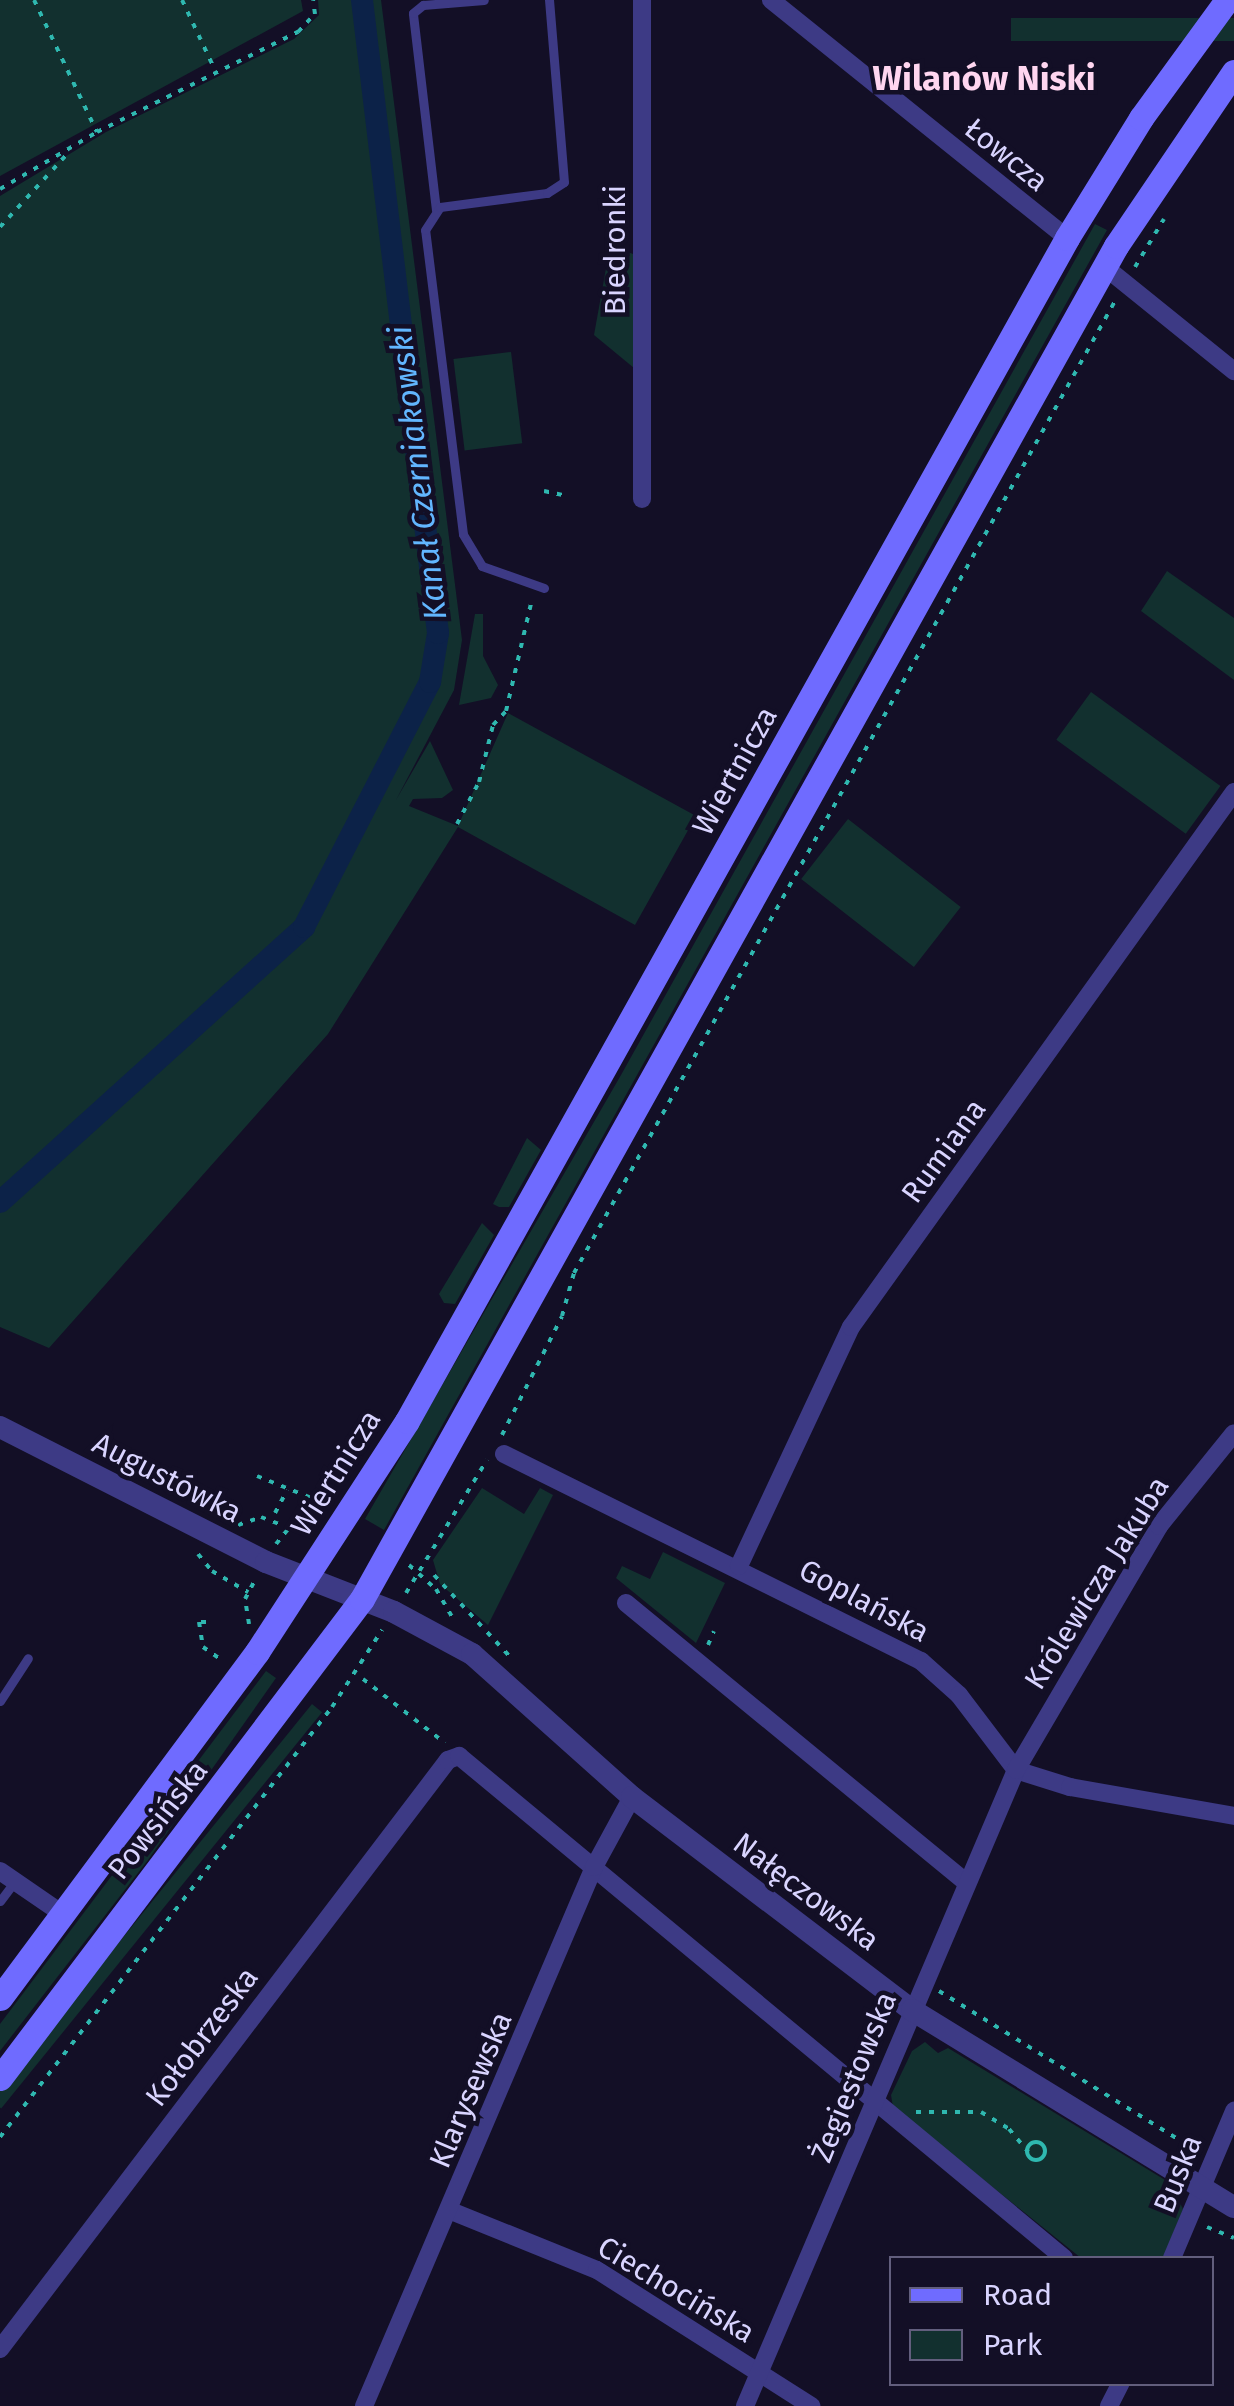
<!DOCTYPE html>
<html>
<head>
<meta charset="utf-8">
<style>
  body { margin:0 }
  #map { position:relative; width:1234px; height:2406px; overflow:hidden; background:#130f26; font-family:"Fira Sans",sans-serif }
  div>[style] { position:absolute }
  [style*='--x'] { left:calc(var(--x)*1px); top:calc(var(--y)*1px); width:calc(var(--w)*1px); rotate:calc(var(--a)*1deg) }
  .green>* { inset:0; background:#12302f; transform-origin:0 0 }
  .canal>* { height:22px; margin:-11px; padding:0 11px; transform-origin:11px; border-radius:11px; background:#0c2248 }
  .path>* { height:4px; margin-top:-2px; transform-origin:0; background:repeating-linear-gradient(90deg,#2fb8b0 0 5px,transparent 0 13px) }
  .path>.ring { margin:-2px; padding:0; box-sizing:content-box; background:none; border:4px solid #2fb8b0; border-radius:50% }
  .service>* { height:9px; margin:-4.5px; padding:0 4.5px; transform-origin:4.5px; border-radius:4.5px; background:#3d3a85 }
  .minor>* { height:18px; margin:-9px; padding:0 9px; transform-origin:9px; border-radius:9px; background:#3d3a85 }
  .tertiary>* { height:22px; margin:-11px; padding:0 11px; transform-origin:11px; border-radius:11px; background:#3d3a85 }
  .secondary>* { height:25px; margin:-12.5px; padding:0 12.5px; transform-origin:12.5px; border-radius:12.5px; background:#6f6bff }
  span { translate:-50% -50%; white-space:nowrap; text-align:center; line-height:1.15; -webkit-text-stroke:9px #130f26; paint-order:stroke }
  .street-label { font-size:30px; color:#d9d4ff }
  .water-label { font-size:32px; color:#62b6ff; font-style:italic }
  .quarter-label { font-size:35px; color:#ffd6f0; font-weight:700 }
  .legend { position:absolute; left:889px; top:2256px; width:325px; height:130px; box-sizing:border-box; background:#130f26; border:2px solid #625e7d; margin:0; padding:12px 18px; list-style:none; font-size:30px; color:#d9d4ff }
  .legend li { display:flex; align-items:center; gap:20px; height:50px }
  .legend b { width:50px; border:2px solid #625e7d }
</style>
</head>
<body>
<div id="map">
  <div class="green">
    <div style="clip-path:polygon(0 0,301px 0,303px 11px,0 176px)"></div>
    <div style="clip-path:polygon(318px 0,381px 0,462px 640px,454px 690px,396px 800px,430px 741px,453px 790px,442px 798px,413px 799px,409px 806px,458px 826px,508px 713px,696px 816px,635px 925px,458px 827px,328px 1034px,49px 1348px,0 1327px,0 196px,106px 132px,294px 39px,319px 15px)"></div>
    <div style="left:1234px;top:18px;width:23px;height:223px;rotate:90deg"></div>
    <div style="clip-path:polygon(1095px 224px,1107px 230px,384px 1530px,365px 1519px,621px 1075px)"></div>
    <div style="clip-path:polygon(610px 246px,636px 255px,634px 368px,594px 335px)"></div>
    <div style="left:511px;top:352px;width:92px;height:58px;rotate:83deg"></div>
    <div style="clip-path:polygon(1167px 571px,1234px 618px,1234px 680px,1141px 611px)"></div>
    <div style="clip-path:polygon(475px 614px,483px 614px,483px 656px,498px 685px,491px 698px,459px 705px)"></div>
    <div style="left:1091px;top:692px;width:160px;height:59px;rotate:36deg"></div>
    <div style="left:848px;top:819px;width:143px;height:76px;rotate:38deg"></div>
    <div style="clip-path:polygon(527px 1138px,541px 1150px,509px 1207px,499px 1207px,493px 1204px)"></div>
    <div style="clip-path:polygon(482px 1223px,494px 1235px,455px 1304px,444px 1303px,439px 1294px)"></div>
    <div style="clip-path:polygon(482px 1488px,524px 1514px,540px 1488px,553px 1495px,488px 1625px,440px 1584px,433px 1560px)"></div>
    <div style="clip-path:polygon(663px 1552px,725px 1583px,696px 1643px,616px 1578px,622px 1566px,650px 1579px)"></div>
    <div style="clip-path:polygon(266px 1671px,276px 1678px,148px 1860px,0 2051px,0 2024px)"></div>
    <div style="left:312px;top:1704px;width:13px;height:510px;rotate:39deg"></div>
    <div style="clip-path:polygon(925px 2042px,938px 2053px,948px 2048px,1170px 2183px,1183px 2209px,1163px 2258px,1081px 2258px,893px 2107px,891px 2095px,912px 2051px)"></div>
  </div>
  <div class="canal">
    <div style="--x:0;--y:1202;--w:410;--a:-42.1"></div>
    <div style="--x:304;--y:927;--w:276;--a:-62.8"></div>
    <div style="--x:430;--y:682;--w:50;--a:-80.7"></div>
    <div style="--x:438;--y:633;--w:638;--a:-96.85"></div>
  </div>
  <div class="path">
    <div style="--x:34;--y:0;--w:146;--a:64.5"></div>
    <div style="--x:182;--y:0;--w:77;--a:64.8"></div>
    <div style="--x:0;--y:189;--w:113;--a:-30.4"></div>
    <div style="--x:97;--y:132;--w:225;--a:-26.5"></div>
    <div style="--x:298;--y:32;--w:25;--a:-47"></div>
    <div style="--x:315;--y:14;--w:14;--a:-98"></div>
    <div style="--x:0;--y:227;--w:100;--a:-47.4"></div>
    <div style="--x:1135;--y:267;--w:56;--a:-58.9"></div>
    <div style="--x:544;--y:491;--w:19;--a:12"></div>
    <div style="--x:457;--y:824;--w:47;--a:-62.4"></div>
    <div style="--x:479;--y:782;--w:59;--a:-76.2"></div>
    <div style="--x:493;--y:725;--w:19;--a:-47"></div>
    <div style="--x:506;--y:711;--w:115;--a:-76.9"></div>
    <div style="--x:502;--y:1435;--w:133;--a:-63.2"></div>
    <div style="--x:562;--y:1316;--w:45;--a:-74.4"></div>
    <div style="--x:574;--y:1273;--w:1112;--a:-60.9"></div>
    <div style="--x:257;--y:1476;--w:67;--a:22"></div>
    <div style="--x:275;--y:1513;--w:26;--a:-62"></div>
    <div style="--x:238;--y:1525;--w:24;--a:-19"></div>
    <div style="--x:261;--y:1517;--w:30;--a:21"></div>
    <div style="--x:276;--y:1544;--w:21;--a:-51"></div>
    <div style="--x:289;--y:1528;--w:30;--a:-20"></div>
    <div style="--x:198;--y:1554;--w:22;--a:51"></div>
    <div style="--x:212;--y:1571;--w:42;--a:30.3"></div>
    <div style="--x:409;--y:1565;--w:36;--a:42"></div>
    <div style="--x:436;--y:1589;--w:34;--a:60"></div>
    <div style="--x:434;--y:1575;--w:115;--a:47.1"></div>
    <div style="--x:406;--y:1593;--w:156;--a:-58.7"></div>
    <div style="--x:206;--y:1622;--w:7;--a:180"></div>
    <div style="--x:199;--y:1622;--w:25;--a:81"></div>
    <div style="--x:203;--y:1647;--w:19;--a:35"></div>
    <div style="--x:249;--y:1624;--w:25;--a:-99"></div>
    <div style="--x:245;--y:1599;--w:24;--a:-62"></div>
    <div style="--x:708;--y:1645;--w:15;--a:-67"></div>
    <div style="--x:363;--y:1679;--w:104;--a:38"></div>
    <div style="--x:939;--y:1991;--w:306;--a:31.8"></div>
    <div style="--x:916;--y:2112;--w:65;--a:0"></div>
    <div style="--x:981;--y:2112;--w:33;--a:31"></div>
    <div style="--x:1009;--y:2129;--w:30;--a:50"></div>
    <div style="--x:0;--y:2137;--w:543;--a:-52.33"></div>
    <div style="--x:332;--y:1707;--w:92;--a:-57"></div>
    <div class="ring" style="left:1027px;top:2142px;width:14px;height:14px"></div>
    <div style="--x:1207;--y:2227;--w:29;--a:22"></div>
  </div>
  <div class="service">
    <div style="--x:436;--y:210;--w:198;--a:-96.7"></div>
    <div style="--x:413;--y:13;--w:13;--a:-39"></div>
    <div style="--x:423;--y:5;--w:61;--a:-4.7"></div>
    <div style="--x:544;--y:588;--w:66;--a:-160.5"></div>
    <div style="--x:482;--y:566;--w:37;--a:-121"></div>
    <div style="--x:463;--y:534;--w:306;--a:-97.1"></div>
    <div style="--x:425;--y:230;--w:27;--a:-57"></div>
    <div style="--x:440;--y:207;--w:108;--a:-7.5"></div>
    <div style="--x:547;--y:193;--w:20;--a:-33"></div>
    <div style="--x:564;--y:182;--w:183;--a:-94.7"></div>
    <div style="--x:0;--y:1701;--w:51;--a:-56.9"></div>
    <div style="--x:0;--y:1901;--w:25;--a:-53"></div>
  </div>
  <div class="minor">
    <div style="--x:771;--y:0;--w:380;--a:38.8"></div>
    <div style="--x:1105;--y:267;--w:166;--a:38.9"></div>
    <div style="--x:642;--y:499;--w:499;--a:-90"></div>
    <div style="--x:504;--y:1454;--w:466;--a:26.4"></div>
    <div style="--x:921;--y:1661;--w:51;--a:41.8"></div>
    <div style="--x:959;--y:1695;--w:94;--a:52.8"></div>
    <div style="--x:1016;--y:1770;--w:57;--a:17.5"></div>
    <div style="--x:1070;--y:1787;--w:167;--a:10"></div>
    <div style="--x:739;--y:1566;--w:264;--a:-64.9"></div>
    <div style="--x:851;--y:1327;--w:658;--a:-54.4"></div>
    <div style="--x:626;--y:1603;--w:440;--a:39.4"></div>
    <div style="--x:0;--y:1871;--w:78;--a:34.5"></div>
    <div style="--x:451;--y:2211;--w:157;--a:22"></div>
    <div style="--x:597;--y:2270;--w:254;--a:32.4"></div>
    <div style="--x:1172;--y:2258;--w:160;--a:-67.1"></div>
    <div style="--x:0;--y:2349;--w:740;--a:-52.74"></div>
    <div style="--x:448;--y:1760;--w:12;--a:-20"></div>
    <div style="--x:459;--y:1756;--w:786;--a:39.68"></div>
    <div style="--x:364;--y:2406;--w:586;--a:-66.89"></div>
    <div style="--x:594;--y:1867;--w:80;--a:-61.5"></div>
    <div style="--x:745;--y:2406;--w:691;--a:-66.92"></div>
    <div style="--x:1016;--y:1770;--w:283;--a:-59.6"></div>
    <div style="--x:1159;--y:1526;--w:119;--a:-51.1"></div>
    <div style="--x:1109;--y:2406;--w:25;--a:-63"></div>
  </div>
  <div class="tertiary">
    <div style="--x:0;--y:1427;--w:298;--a:26.9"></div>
    <div style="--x:266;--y:1562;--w:137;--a:21.3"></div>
    <div style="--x:394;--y:1612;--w:89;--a:28.3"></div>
    <div style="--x:472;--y:1654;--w:215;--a:41.8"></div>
    <div style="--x:632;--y:1797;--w:352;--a:37.3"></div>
    <div style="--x:912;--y:2010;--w:377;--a:31.5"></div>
  </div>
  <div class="secondary">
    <div style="--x:0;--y:1998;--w:431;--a:-53.4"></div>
    <div style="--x:257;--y:1652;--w:275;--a:-57"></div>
    <div style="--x:407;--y:1421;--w:1355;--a:-60.84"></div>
    <div style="--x:1067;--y:238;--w:141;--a:-58.3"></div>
    <div style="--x:1141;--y:118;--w:146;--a:-53.9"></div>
    <div style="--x:0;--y:2078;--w:600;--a:-52.92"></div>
    <div style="--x:362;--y:1599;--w:1549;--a:-60.87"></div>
    <div style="--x:1116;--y:246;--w:210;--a:-55.9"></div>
  </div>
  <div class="street-label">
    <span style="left:1006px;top:155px;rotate:39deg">Łowcza</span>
    <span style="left:615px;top:250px;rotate:-90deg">Biedronki</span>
    <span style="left:735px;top:771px;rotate:-61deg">Wiertnicza</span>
    <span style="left:944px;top:1151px;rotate:-54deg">Rumiana</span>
    <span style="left:336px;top:1473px;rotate:-58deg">Wiertnicza</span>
    <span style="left:167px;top:1478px;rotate:27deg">Augustówka</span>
    <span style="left:1097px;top:1583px;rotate:-58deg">Królewicza Jakuba</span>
    <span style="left:864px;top:1601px;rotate:28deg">Goplańska</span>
    <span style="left:158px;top:1820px;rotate:-52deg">Powsińska</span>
    <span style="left:806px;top:1892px;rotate:37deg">Nałęczowska</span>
    <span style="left:202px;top:2037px;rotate:-53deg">Kołobrzeska</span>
    <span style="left:854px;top:2077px;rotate:-68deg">Żegiestowska</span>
    <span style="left:471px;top:2090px;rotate:-67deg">Klarysewska</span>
    <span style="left:1178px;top:2174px;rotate:-68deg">Buska</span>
    <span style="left:676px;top:2290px;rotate:31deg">Ciechocińska</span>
  </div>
  <div class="water-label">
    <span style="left:418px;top:473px;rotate:-97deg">Kanał Czerniakowski</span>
  </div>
  <div class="quarter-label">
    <span style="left:984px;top:78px">Wilanów Niski</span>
  </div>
  <ul class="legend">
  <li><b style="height:12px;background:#6f6bff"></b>Road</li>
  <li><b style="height:28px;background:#12302f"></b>Park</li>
  </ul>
</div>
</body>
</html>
